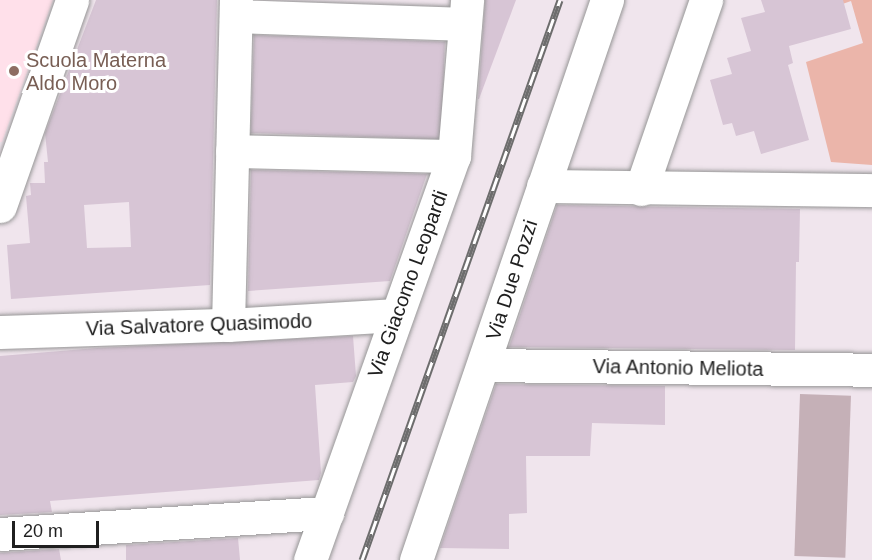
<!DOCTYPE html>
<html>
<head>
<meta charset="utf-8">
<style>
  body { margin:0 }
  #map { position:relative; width:872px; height:560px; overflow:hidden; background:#f0e5ed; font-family:Arial,sans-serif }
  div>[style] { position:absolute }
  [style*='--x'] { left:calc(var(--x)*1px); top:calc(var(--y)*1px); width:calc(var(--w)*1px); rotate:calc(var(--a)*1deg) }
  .education>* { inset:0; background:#ffe0ea }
  .construction>* { inset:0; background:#c5b0b7; transform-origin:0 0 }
  .grass>* { inset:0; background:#ebb5aa }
  .building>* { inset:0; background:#d7c5d5; transform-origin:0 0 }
  .roads { filter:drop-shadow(0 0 2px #969696) drop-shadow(0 0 2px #969696) }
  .minor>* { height:33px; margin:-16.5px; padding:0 16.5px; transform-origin:16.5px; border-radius:16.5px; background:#fff }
  .tertiary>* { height:33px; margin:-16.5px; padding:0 16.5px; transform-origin:16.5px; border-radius:16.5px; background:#fff }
  .rail>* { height:7px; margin-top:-3.5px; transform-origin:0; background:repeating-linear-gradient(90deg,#fff 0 14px,#6d6d6d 0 28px); box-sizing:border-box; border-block:2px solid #6d6d6d }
  .dots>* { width:16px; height:16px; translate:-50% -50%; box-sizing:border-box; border:3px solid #fff; border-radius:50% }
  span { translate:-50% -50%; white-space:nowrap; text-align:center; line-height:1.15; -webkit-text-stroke:6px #fff; paint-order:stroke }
  .education-label { font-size:20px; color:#785e54 }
  .left { translate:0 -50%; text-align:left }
  .street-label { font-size:20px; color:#1f1f1f }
  .scale { position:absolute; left:12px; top:521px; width:87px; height:27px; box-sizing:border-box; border:3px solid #1f1f1f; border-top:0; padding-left:8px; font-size:18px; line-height:21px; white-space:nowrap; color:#1f1f1f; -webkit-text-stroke:4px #fff; paint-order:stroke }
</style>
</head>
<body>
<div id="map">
  <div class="education">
    <div style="clip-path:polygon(0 0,53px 0,2px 142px,0 142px)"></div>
  </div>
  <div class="construction">
    <div style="left:800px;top:394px;width:51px;height:162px;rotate:2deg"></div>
  </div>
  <div class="grass">
    <div style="clip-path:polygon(833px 0,872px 0,872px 165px,831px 162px,806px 62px,863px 43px,851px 1px,834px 7px)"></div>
  </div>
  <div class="building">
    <div style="clip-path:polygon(evenodd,96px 0,217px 0,210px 285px,11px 299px,7px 245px,30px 243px,26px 196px,31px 195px,30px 183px,45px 183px,44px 162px,48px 162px,45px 133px,96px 0,129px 202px,131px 247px,87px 248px,84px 205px,129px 202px)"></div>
    <div style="clip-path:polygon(485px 0,516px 0,479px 99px,478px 99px)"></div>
    <div style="clip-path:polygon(761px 0,843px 0,851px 29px,789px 46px,793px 63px,788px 65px,809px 140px,761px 154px,754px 131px,736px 136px,732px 123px,723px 125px,710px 80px,732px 74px,727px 58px,751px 51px,741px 18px,765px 12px)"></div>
    <div style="left:254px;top:35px;width:191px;height:98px;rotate:2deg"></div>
    <div style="clip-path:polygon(251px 170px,427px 174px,390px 281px,248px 291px)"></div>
    <div style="clip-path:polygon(557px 205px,800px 209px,799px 262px,796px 262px,795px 350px,509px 347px)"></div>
    <div style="clip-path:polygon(353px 336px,356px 376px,353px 382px,315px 385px,321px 473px,319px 480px,50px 501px,52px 512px,0 515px,0 356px,97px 348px)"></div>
    <div style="clip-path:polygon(496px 384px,665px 386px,665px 425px,592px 423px,590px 456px,526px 456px,527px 513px,509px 514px,509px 549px,440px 548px)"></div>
    <div style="clip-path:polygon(238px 538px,240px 560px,126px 560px,126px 545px)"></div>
    <div style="clip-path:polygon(59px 549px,61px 560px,0 560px,0 553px)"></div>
  </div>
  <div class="roads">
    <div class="minor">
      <div style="--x:236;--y:16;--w:229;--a:2"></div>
      <div style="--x:232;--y:151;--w:222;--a:1.3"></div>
      <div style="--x:543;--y:186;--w:329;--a:0.7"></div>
      <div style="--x:641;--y:189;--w:200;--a:-71"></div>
      <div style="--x:228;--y:325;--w:325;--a:-88.6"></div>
      <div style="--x:0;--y:332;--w:228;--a:-1.8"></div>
      <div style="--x:228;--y:325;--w:169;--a:-3.4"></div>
      <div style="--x:484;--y:365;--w:388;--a:0.7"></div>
      <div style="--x:0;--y:534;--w:328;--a:-3.7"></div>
      <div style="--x:310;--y:560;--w:429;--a:-70.4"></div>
      <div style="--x:454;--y:156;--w:157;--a:-85.2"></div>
    </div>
    <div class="tertiary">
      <div style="--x:0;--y:206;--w:218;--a:-70.7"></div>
      <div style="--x:416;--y:560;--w:592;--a:-71.17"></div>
    </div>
  </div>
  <div class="rail">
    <div style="--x:362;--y:560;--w:594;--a:-70.53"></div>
  </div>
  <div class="dots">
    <div style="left:14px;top:71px;background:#8d6e63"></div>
  </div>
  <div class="education-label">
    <span class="left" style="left:26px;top:72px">Scuola Materna<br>Aldo Moro</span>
  </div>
  <div class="street-label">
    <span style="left:512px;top:280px;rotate:-72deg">Via Due Pozzi</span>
    <span style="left:408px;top:284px;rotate:-70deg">Via Giacomo Leopardi</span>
    <span style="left:199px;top:325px;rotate:-2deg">Via Salvatore Quasimodo</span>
    <span style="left:678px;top:368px;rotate:1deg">Via Antonio Meliota</span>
  </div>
  <div class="scale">20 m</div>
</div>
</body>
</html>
